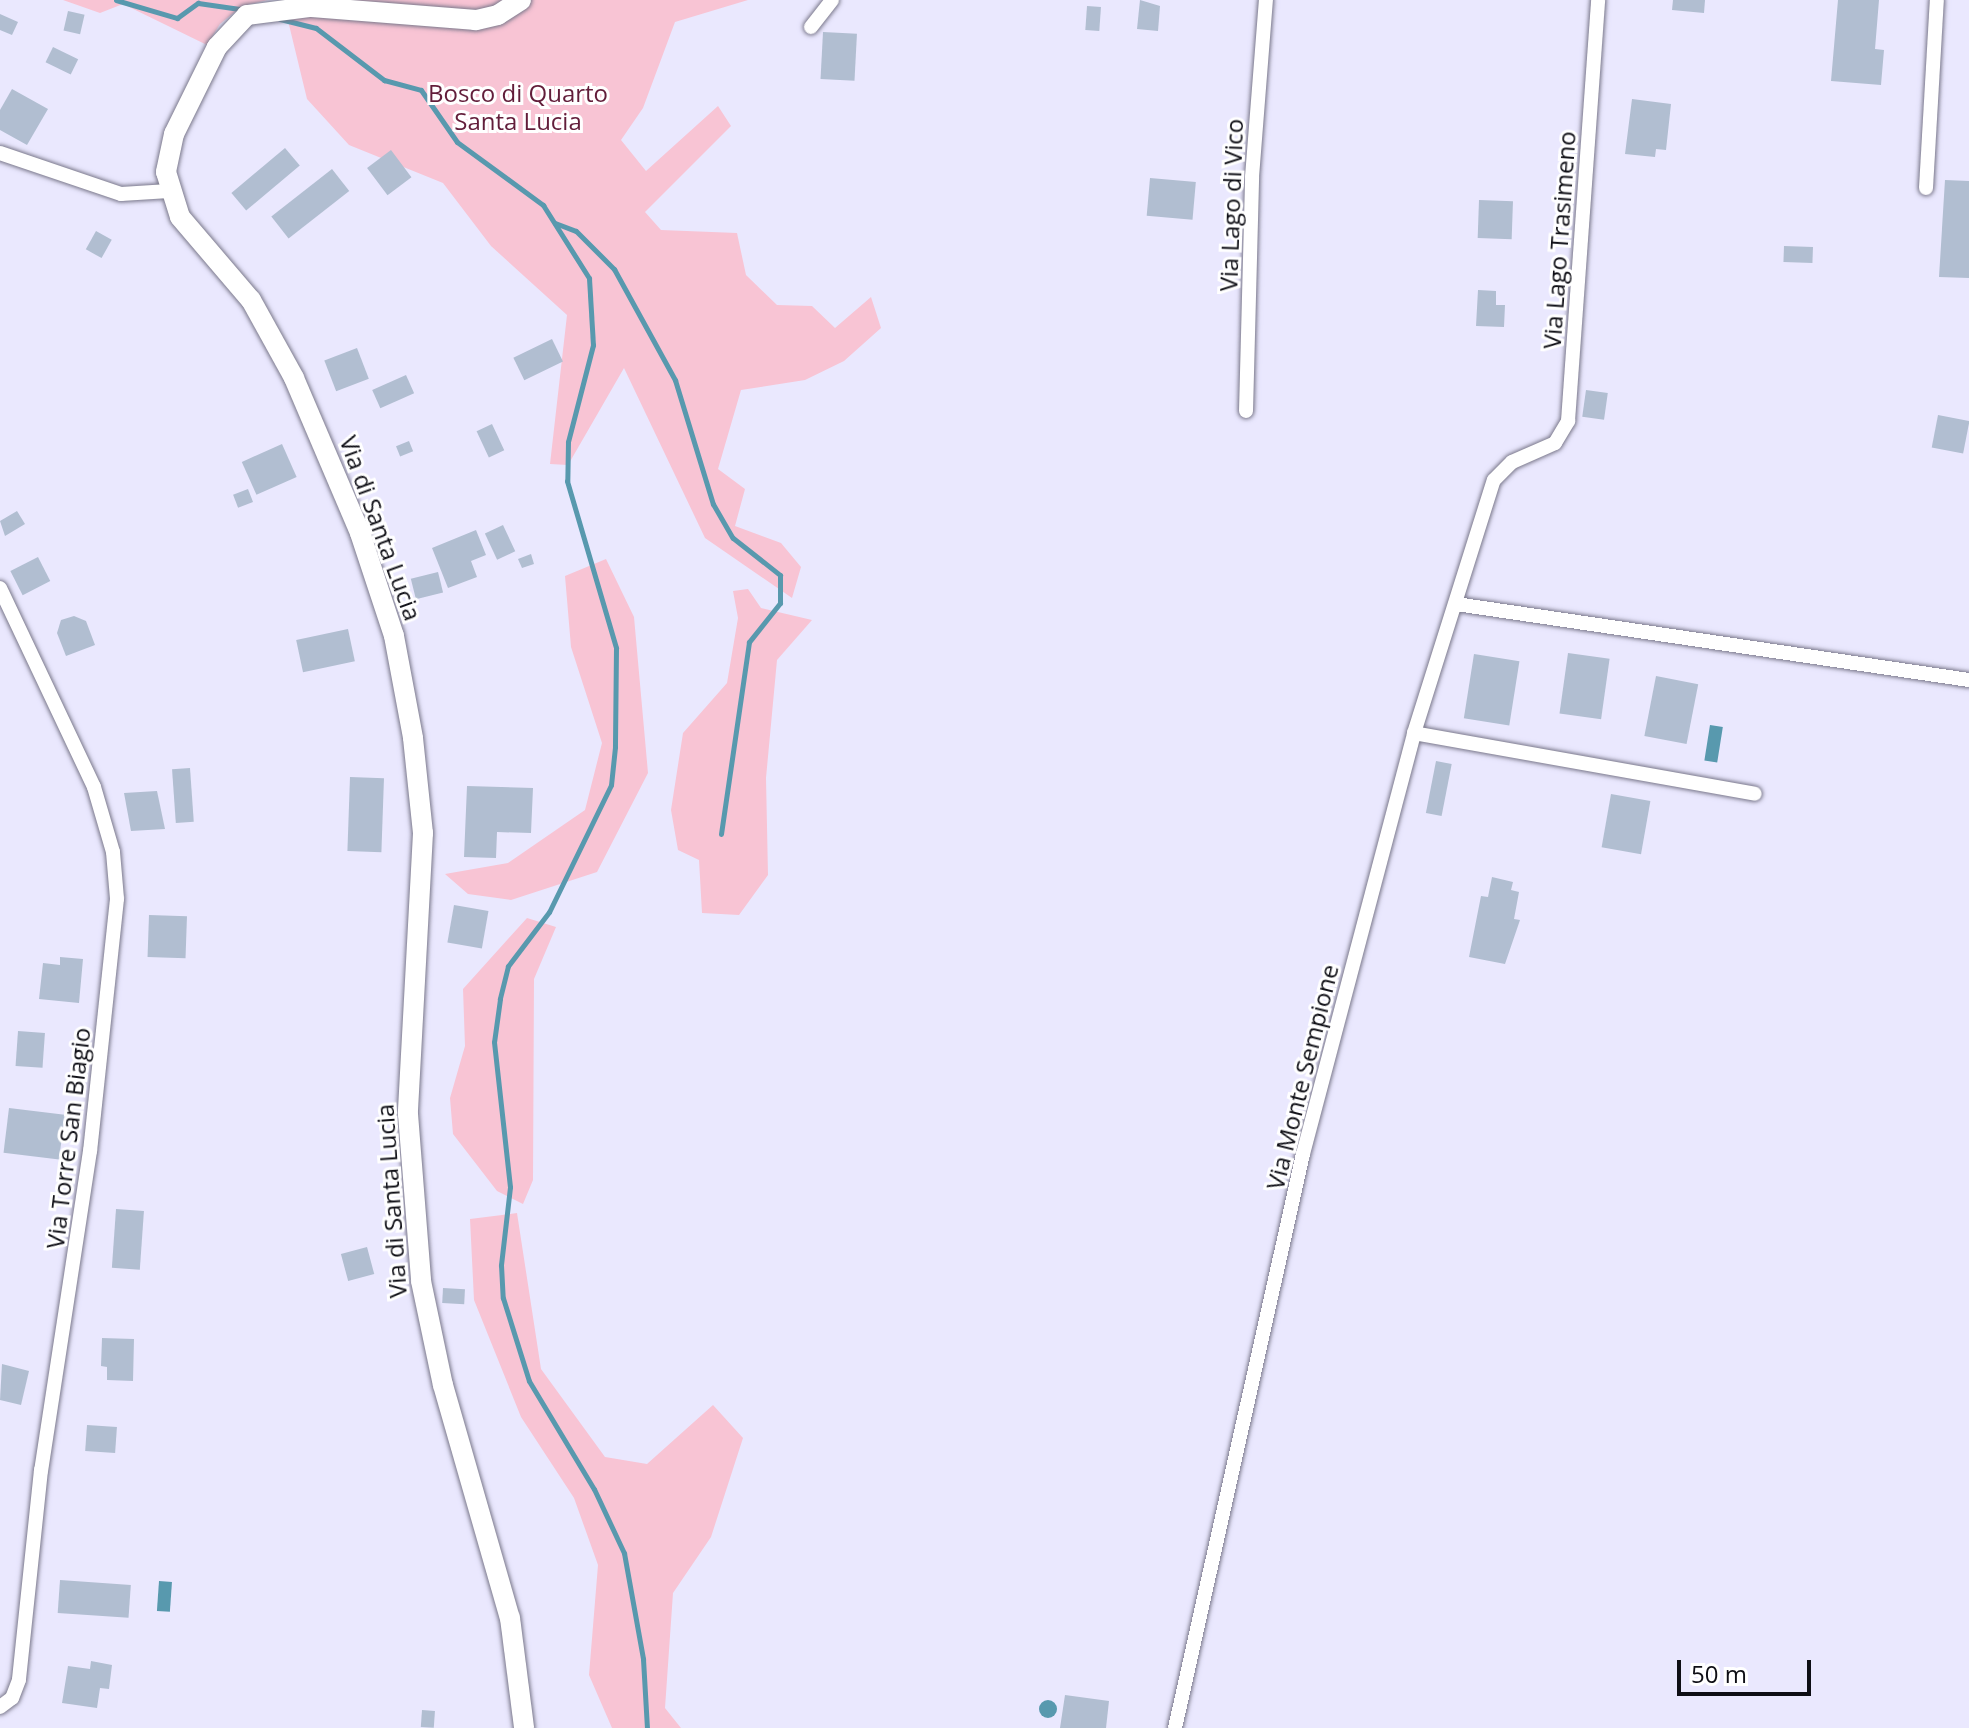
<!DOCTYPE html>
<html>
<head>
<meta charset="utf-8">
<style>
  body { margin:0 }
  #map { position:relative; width:1969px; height:1728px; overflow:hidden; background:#eae8fe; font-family:"Open Sans",sans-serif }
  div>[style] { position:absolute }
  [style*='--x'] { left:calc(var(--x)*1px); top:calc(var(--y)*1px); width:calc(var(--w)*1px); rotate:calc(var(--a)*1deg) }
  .green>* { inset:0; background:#f8c4d4 }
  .water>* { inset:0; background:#5899ae; transform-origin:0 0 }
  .round { border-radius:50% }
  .stream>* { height:5px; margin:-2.5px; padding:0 2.5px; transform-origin:2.5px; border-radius:2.5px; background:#5899ae }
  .building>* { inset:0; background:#b1bed1; transform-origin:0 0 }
  .roads { filter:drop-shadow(0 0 2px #7a788b) drop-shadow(0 0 2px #7a788b) }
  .street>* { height:14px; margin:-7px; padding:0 7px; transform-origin:7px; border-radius:7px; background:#fff }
  .secondary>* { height:20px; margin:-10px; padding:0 10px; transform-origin:10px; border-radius:10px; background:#fff }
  span { translate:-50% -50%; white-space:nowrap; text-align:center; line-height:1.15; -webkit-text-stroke:6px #fff; paint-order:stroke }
  .park-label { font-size:24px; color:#621d3a }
  .street-label { font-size:24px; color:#0e0e15 }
  .scale { position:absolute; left:1677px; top:1660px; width:134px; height:36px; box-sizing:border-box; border:4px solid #0e0e15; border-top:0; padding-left:10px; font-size:24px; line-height:28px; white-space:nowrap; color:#0e0e15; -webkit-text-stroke:6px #fff; paint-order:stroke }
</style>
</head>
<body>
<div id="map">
  <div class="green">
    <div style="clip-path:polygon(63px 0,268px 0,242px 6px,220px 24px,207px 45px,123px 4px,100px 13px)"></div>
    <div style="clip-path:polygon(283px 0,748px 0,675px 22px,643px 108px,621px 140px,646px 171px,718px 106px,731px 126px,645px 212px,661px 230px,737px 233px,746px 275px,777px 305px,812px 306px,835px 328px,871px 297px,881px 328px,844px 361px,805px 380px,741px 390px,718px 469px,745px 489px,735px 526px,781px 543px,801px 567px,792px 598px,705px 538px,624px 368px,568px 465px,550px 464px,567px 315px,491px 246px,443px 183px,349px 145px,307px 99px)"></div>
    <div style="clip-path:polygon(606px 559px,634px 617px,648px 773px,597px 872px,511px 900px,468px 894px,445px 874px,508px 863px,585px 810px,602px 743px,571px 647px,565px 576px)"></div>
    <div style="clip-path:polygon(748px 589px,761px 608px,812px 620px,777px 660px,766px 778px,768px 875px,739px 915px,702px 913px,699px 860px,678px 850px,671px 810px,683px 733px,727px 683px,738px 618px,733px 591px)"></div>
    <div style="clip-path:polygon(527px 918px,556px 927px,534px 979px,533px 1180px,523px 1204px,497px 1191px,453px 1134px,450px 1098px,465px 1046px,463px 989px)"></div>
    <div style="clip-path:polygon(517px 1213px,541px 1369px,605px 1457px,647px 1464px,713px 1405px,743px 1438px,711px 1537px,673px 1593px,665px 1708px,681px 1728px,612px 1728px,589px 1675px,598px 1565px,574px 1498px,521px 1417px,474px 1300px,470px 1219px)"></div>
  </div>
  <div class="water">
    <div style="left:1710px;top:725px;width:13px;height:36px;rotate:9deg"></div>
    <div style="left:159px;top:1581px;width:13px;height:30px;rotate:4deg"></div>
    <div class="round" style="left:1039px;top:1700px;width:18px;height:18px"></div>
  </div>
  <div class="stream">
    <div style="--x:116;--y:0;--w:64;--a:16.4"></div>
    <div style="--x:177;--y:18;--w:26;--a:-36"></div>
    <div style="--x:198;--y:3;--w:49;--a:8.1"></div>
    <div style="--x:280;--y:19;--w:37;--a:14"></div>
    <div style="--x:316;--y:28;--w:86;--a:37.4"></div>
    <div style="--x:384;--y:80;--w:38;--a:15"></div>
    <div style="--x:421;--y:90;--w:63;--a:55.3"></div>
    <div style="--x:457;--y:142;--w:107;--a:36.2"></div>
    <div style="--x:543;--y:205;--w:86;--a:57.8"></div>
    <div style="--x:589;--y:278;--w:67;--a:86.6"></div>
    <div style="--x:593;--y:345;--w:100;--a:104.5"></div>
    <div style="--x:568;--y:442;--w:39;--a:91"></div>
    <div style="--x:567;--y:481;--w:174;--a:73.6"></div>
    <div style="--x:616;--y:648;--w:99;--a:90.6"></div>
    <div style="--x:615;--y:747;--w:38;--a:96"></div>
    <div style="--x:611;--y:785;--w:141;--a:116"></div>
    <div style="--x:549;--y:912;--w:68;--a:127.2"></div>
    <div style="--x:508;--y:966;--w:34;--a:104"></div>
    <div style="--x:500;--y:999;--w:43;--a:97.9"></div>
    <div style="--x:494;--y:1042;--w:146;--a:83.7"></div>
    <div style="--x:510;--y:1187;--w:79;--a:96.6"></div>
    <div style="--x:501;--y:1265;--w:33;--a:87"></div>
    <div style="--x:503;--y:1298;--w:87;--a:72.6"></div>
    <div style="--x:529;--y:1381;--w:126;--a:59"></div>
    <div style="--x:594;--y:1489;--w:71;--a:64.9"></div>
    <div style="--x:624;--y:1553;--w:108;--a:79.8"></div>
    <div style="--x:643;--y:1659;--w:69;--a:86.7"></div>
    <div style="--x:555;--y:223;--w:22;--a:21"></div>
    <div style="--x:576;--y:231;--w:54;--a:45"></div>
    <div style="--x:614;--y:269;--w:127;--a:61.2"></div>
    <div style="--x:675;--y:380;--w:130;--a:73"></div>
    <div style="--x:713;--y:504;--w:39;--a:60"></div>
    <div style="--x:733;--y:538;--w:60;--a:38.2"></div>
    <div style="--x:780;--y:575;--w:28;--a:90"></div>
    <div style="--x:780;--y:603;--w:50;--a:128.5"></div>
    <div style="--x:749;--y:642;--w:194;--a:98.3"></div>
  </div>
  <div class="building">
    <div style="clip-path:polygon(1140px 0,1160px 6px,1158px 31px,1137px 29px)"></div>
    <div style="clip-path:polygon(1673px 0,1705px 0,1704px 13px,1672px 10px)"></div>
    <div style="clip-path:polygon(1838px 0,1879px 0,1875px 49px,1884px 50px,1881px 85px,1831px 81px)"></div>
    <div style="left:1087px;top:6px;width:14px;height:24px;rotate:4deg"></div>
    <div style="left:68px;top:11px;width:17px;height:20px;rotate:13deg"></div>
    <div style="clip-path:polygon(0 14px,18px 22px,12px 35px,0 30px)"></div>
    <div style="left:823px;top:32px;width:34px;height:47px;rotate:3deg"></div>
    <div style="left:53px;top:47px;width:28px;height:17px;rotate:26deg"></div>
    <div style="clip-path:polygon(12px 89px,48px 109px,27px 145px,0 130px,0 110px)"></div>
    <div style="clip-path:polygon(1632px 99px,1671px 104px,1666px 150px,1656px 149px,1655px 157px,1625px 154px)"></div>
    <div style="left:285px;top:148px;width:23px;height:70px;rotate:50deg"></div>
    <div style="left:391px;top:150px;width:34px;height:30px;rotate:53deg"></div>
    <div style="left:332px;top:169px;width:28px;height:77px;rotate:52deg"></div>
    <div style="left:1150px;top:178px;width:46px;height:38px;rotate:5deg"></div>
    <div style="clip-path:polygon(1945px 180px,1969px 181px,1969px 278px,1939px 277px)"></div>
    <div style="left:1479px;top:200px;width:34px;height:38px;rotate:2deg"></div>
    <div style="left:96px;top:231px;width:18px;height:21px;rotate:29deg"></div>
    <div style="left:1784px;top:246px;width:29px;height:16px;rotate:2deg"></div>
    <div style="clip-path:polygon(1478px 290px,1496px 291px,1496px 305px,1505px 305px,1504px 327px,1476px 326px)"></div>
    <div style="left:552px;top:339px;width:25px;height:43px;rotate:64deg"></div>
    <div style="left:357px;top:348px;width:33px;height:35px;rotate:69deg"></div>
    <div style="left:406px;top:375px;width:20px;height:37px;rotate:66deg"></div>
    <div style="left:1586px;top:390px;width:22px;height:27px;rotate:8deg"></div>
    <div style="left:1938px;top:415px;width:32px;height:33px;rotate:11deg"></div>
    <div style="left:492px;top:424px;width:29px;height:17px;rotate:65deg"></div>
    <div style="left:409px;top:441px;width:11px;height:14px;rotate:68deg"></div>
    <div style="left:282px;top:444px;width:36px;height:44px;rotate:66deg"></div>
    <div style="left:248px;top:489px;width:14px;height:16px;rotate:69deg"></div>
    <div style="clip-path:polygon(17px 511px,25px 524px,5px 536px,0 521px)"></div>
    <div style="left:503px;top:525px;width:29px;height:20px;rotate:65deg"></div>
    <div style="clip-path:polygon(476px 530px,486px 555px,471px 561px,477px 577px,448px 588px,432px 548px)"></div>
    <div style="clip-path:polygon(531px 554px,534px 564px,522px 568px,518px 559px)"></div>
    <div style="left:38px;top:557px;width:27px;height:31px;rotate:63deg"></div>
    <div style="left:438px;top:572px;width:21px;height:28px;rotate:76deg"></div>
    <div style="clip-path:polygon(74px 616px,86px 621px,95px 645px,66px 656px,57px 633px,61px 620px)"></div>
    <div style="left:348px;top:629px;width:33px;height:53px;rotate:78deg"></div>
    <div style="left:1568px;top:653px;width:42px;height:61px;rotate:8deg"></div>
    <div style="left:1474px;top:654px;width:46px;height:65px;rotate:9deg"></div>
    <div style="left:1656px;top:676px;width:43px;height:61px;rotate:11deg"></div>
    <div style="left:1436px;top:761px;width:16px;height:53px;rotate:11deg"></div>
    <div style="left:190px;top:768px;width:54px;height:18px;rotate:86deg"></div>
    <div style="left:350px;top:777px;width:34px;height:74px;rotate:2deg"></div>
    <div style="clip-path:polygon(467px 786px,533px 788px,531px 833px,497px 832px,496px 858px,464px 857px)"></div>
    <div style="clip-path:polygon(157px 791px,165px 829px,131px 831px,124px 793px)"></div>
    <div style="left:1611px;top:794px;width:40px;height:54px;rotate:10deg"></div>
    <div style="clip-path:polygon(1492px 877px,1513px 882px,1511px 890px,1519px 892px,1514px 919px,1520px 920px,1505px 964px,1469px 957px,1481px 896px,1488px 897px)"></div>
    <div style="left:454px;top:905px;width:35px;height:38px;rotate:10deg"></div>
    <div style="left:149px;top:915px;width:38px;height:42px;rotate:2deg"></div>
    <div style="clip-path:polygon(60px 957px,83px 959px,79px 1003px,39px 999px,43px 963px,60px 965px)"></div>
    <div style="left:18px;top:1031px;width:27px;height:35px;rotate:4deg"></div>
    <div style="left:9px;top:1108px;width:56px;height:45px;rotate:7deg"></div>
    <div style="left:116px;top:1209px;width:28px;height:59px;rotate:4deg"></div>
    <div style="left:367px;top:1247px;width:28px;height:27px;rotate:75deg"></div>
    <div style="left:443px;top:1288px;width:22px;height:15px;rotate:3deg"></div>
    <div style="clip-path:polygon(102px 1338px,134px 1339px,133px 1381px,107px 1380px,107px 1367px,101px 1366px)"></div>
    <div style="clip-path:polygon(2px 1364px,29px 1371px,21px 1405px,0 1400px)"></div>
    <div style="left:87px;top:1425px;width:30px;height:26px;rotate:4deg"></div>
    <div style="left:60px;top:1580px;width:71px;height:33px;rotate:4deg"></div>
    <div style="clip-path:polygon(91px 1661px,112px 1665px,109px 1689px,100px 1688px,97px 1708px,62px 1703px,68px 1666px,90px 1669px)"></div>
    <div style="clip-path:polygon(1065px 1695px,1109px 1701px,1106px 1728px,1060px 1728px)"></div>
    <div style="left:422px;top:1710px;width:13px;height:17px;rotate:4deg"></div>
  </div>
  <div class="roads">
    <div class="street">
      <div style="--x:811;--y:27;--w:34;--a:-52"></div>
      <div style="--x:0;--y:153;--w:128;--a:18.7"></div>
      <div style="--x:121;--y:194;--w:48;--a:-3.6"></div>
      <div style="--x:1926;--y:188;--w:188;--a:-86.7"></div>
      <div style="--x:1246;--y:411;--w:234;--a:-88.5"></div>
      <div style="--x:1252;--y:177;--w:178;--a:-85.5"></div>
      <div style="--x:0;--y:588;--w:220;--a:64.7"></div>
      <div style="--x:94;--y:787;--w:68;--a:73.7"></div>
      <div style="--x:113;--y:852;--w:47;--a:85.1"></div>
      <div style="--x:117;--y:899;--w:253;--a:96.1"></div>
      <div style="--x:90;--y:1151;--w:323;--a:98.7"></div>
      <div style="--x:41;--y:1470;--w:211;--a:96"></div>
      <div style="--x:19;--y:1680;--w:19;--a:111"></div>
      <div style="--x:12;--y:1698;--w:15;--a:143"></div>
      <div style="--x:1456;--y:604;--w:519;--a:8.43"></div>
      <div style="--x:1414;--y:733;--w:346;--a:10.1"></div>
      <div style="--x:1175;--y:1728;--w:588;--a:-77.43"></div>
      <div style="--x:1303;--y:1154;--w:435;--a:-75.2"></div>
      <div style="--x:1414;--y:733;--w:265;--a:-72.5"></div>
      <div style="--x:1494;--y:480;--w:25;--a:-45"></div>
      <div style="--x:1512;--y:462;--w:47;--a:-23.8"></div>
      <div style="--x:1555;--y:443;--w:26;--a:-59"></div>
      <div style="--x:1568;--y:421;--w:422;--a:-85.9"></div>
    </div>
    <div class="secondary">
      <div style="--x:521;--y:0;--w:27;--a:147"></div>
      <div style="--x:498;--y:15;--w:23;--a:167"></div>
      <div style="--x:476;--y:20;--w:168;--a:-175.5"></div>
      <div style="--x:309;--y:7;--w:63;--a:172.6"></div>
      <div style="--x:247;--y:15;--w:44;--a:133.2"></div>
      <div style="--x:217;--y:47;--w:97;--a:116.3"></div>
      <div style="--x:174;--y:134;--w:39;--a:102"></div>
      <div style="--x:166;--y:172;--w:47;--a:72.7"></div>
      <div style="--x:180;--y:217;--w:109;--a:49.5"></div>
      <div style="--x:251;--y:300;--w:89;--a:61.1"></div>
      <div style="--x:294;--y:378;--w:168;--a:66.9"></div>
      <div style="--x:360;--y:533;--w:108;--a:71.7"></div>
      <div style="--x:394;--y:636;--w:104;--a:79.4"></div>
      <div style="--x:413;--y:738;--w:96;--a:84"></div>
      <div style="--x:423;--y:833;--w:281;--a:93.1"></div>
      <div style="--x:408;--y:1114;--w:168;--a:85.5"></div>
      <div style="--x:421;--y:1281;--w:106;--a:78.1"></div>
      <div style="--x:443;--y:1385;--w:242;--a:74"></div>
      <div style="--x:510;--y:1618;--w:111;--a:82.7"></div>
    </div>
  </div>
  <div class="park-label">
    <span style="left:518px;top:107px">Bosco di Quarto<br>Santa Lucia</span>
  </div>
  <div class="street-label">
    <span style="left:1231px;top:205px;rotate:-88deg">Via Lago di Vico</span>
    <span style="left:1559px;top:240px;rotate:-86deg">Via Lago Trasimeno</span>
    <span style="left:381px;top:528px;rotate:70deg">Via di Santa Lucia</span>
    <span style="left:1302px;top:1077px;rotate:-76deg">Via Monte Sempione</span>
    <span style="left:68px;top:1138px;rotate:-83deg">Via Torre San Biagio</span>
    <span style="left:391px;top:1201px;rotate:-94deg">Via di Santa Lucia</span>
  </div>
  <div class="scale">50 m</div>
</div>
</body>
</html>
